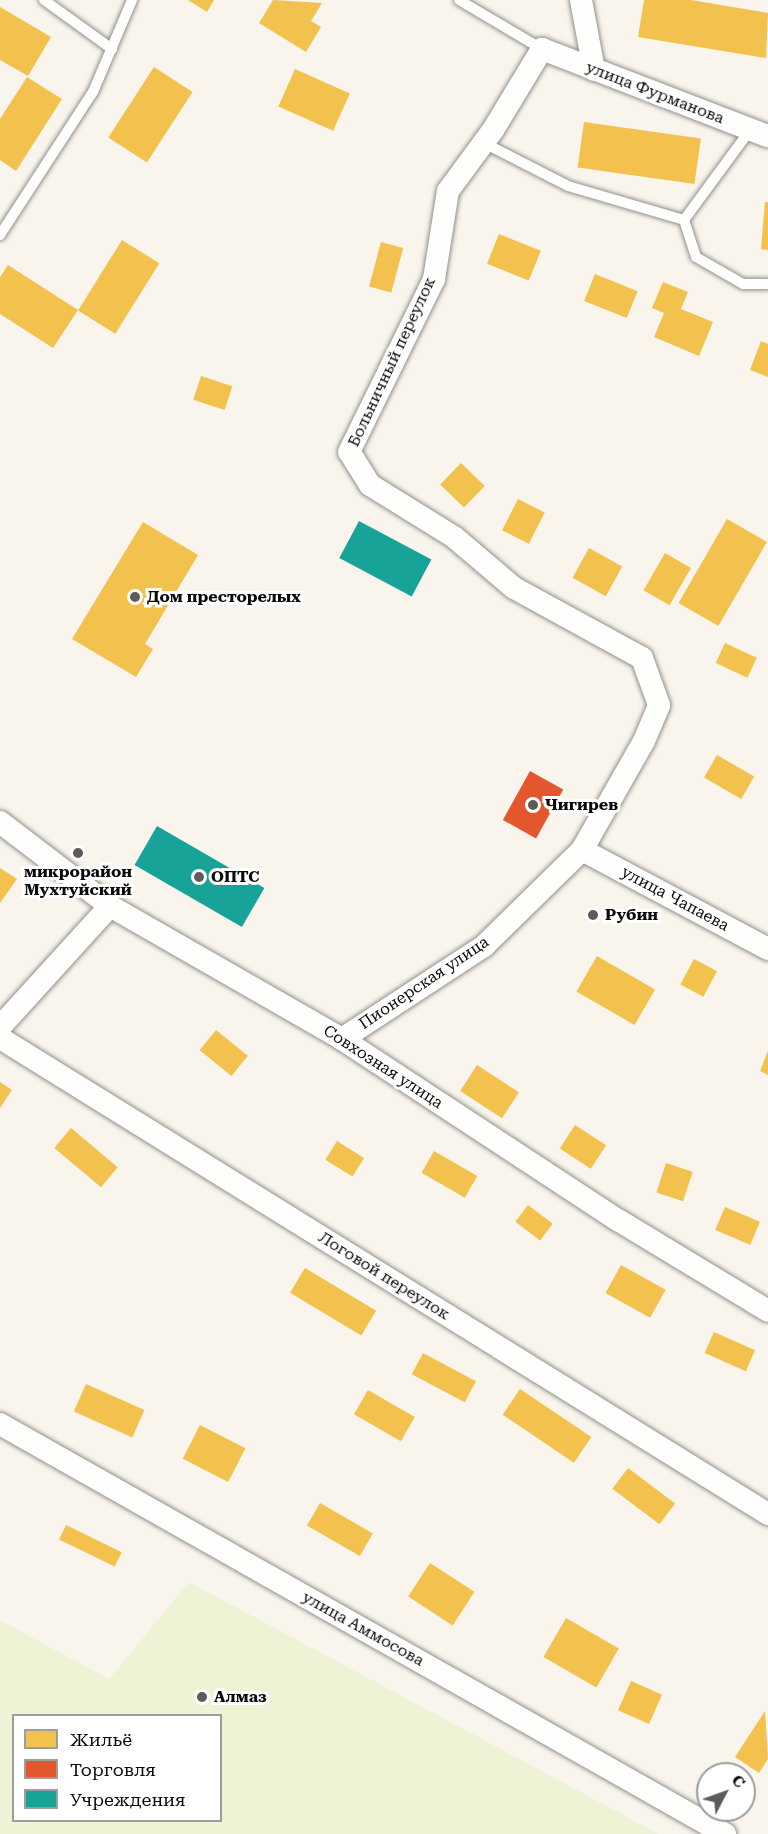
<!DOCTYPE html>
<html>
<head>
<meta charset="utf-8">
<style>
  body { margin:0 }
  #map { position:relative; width:768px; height:1834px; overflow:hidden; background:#f9f5ed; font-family:"Roboto Serif",serif }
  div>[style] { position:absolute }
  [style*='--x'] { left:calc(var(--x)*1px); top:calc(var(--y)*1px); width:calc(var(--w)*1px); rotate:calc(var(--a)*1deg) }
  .pitch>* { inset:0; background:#eff3d5 }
  .homes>* { inset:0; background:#f2c14e; transform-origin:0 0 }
  .shops>* { inset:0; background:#e4572e; transform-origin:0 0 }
  .public>* { inset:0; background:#17a398; transform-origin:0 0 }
  .roads { filter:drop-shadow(0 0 2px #92908c) drop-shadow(0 0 2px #92908c) }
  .service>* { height:10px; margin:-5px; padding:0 5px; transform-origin:5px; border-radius:5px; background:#fefefc }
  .minor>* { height:22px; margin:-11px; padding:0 11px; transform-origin:11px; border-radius:11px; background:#fefefc }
  .dots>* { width:16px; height:16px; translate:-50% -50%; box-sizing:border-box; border:3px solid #fff; border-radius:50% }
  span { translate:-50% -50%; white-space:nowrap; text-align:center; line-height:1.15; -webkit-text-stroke:6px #fff; paint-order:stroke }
  .street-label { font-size:16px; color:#0a0a0a }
  .poi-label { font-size:16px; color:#0a0a0a; font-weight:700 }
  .left { translate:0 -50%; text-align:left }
  .legend { position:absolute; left:12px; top:1714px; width:210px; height:108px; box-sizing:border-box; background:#fff; border:2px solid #9d9d9d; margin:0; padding:8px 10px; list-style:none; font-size:18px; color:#0a0a0a }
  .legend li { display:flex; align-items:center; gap:12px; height:30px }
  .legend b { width:30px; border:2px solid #9d9d9d }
  .north { position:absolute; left:696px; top:1762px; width:60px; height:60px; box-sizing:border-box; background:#fff; border:2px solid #9d9d9d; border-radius:50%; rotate:49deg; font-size:16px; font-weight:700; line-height:24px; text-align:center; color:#0a0a0a }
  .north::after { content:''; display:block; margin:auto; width:21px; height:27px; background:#5e5c59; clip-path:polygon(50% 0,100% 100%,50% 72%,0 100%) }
</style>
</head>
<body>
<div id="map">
  <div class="pitch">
    <div style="clip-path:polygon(evenodd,189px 1582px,659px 1834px,0 1834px,0 1620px,109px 1679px,189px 1582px,14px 1716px,220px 1716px,220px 1820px,14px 1820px,14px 1716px)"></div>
  </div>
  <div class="homes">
    <div style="clip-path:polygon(188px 0,214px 0,207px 12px)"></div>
    <div style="clip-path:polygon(273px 0,322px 3px,311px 21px,321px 27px,306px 52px,259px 23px)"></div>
    <div style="clip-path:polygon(644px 0,691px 0,768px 13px,766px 58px,638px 37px)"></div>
    <div style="clip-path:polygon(0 7px,51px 37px,28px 76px,0 60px)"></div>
    <div style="left:154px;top:67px;width:46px;height:84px;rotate:33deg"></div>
    <div style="left:295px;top:69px;width:60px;height:41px;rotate:24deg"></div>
    <div style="clip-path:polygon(27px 77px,62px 99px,16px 171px,0 160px,0 119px)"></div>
    <div style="left:584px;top:122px;width:118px;height:46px;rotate:8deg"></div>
    <div style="clip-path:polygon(765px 202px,768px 202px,768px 250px,761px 249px)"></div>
    <div style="left:499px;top:234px;width:45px;height:32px;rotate:22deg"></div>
    <div style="left:122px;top:240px;width:44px;height:83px;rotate:32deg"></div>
    <div style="left:381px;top:242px;width:23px;height:46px;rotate:15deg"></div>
    <div style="clip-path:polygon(8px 265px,78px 310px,53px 348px,0 314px,0 277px)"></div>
    <div style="left:595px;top:274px;width:46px;height:29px;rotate:22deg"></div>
    <div style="clip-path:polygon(663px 282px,688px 292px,681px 309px,713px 322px,699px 356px,654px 337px,664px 313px,652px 308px)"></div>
    <div style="clip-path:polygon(761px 341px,768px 344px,768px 377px,750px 370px)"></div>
    <div style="left:201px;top:376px;width:33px;height:25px;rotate:18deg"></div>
    <div style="left:461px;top:463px;width:33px;height:30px;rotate:44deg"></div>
    <div style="left:518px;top:499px;width:30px;height:35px;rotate:27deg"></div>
    <div style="left:727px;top:519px;width:46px;height:97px;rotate:30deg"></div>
    <div style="clip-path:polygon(143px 522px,198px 555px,145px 644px,153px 649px,136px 677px,72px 639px)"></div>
    <div style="left:589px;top:548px;width:38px;height:34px;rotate:29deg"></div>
    <div style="left:665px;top:553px;width:30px;height:43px;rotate:30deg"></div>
    <div style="left:725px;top:643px;width:35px;height:22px;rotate:25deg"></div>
    <div style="left:717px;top:755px;width:43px;height:26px;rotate:30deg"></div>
    <div style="clip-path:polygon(0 868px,17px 879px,0 903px)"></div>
    <div style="left:597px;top:956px;width:67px;height:41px;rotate:30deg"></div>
    <div style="left:694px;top:959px;width:26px;height:29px;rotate:28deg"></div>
    <div style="left:216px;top:1030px;width:41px;height:26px;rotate:39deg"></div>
    <div style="clip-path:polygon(768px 1051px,768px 1075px,760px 1071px)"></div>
    <div style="left:477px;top:1065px;width:50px;height:31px;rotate:33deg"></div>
    <div style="clip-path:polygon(0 1082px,12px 1090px,0 1108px)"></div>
    <div style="left:575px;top:1125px;width:37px;height:28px;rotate:33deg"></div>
    <div style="left:71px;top:1128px;width:61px;height:26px;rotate:40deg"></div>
    <div style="left:337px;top:1141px;width:32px;height:22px;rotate:32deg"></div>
    <div style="left:434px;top:1151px;width:50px;height:25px;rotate:30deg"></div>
    <div style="left:666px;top:1163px;width:28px;height:31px;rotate:18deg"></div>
    <div style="left:528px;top:1205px;width:31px;height:21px;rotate:37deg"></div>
    <div style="left:725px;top:1207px;width:38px;height:25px;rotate:23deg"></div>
    <div style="left:621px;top:1265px;width:51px;height:32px;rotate:29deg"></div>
    <div style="left:305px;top:1268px;width:83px;height:29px;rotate:31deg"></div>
    <div style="left:714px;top:1332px;width:45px;height:23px;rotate:24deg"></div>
    <div style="left:423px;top:1353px;width:60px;height:24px;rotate:28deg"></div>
    <div style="left:86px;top:1384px;width:64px;height:30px;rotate:24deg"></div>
    <div style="left:520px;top:1389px;width:86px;height:31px;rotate:34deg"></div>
    <div style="left:368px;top:1390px;width:54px;height:28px;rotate:30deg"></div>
    <div style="left:200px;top:1425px;width:51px;height:38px;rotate:27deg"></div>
    <div style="left:628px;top:1468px;width:59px;height:26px;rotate:37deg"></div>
    <div style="left:320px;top:1503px;width:61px;height:26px;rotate:30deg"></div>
    <div style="left:66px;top:1525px;width:62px;height:16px;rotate:26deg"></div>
    <div style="left:430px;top:1563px;width:53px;height:40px;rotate:33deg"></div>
    <div style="left:566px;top:1618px;width:61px;height:45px;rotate:30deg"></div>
    <div style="left:631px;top:1681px;width:34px;height:32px;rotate:24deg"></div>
    <div style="clip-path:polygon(765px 1711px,768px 1759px,759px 1773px,735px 1757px)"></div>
  </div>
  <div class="shops">
    <div style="left:530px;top:771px;width:38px;height:56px;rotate:29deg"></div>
  </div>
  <div class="public">
    <div style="left:359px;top:521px;width:82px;height:42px;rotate:28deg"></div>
    <div style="left:157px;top:826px;width:124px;height:45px;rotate:30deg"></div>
  </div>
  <div class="roads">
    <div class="service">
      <div style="--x:44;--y:0;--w:84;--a:35.8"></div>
      <div style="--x:459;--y:0;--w:96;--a:30.6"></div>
      <div style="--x:484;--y:143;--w:94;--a:27.1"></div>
      <div style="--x:568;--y:186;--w:121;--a:16.3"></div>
      <div style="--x:684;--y:220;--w:112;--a:-53.7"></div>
      <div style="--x:684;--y:220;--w:39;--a:72"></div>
      <div style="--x:696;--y:257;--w:54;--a:29.9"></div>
      <div style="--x:743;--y:284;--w:25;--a:0"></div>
      <div style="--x:0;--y:235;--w:171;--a:-57"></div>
      <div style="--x:93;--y:92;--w:100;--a:-67"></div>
    </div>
    <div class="minor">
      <div style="--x:581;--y:0;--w:71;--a:79.5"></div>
      <div style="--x:0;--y:822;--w:138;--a:37.4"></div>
      <div style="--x:110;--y:906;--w:267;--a:29.8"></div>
      <div style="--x:342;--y:1039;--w:330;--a:33.3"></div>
      <div style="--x:618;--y:1220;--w:175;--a:31.2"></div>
      <div style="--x:582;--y:850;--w:211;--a:28"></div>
      <div style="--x:0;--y:1027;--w:164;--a:-47.7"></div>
      <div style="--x:0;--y:1038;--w:904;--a:31.79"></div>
      <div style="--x:342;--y:1039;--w:170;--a:-33.2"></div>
      <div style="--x:484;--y:946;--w:137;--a:-44.4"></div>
      <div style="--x:582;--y:850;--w:125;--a:-60.4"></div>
      <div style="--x:644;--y:741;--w:39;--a:-67"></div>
      <div style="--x:659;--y:705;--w:50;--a:-109.9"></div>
      <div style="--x:642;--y:658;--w:146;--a:-151.3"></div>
      <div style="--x:514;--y:588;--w:79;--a:-139.6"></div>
      <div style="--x:454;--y:537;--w:99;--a:-148.2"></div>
      <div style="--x:370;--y:485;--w:39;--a:-122"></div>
      <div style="--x:349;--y:452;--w:193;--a:-63.8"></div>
      <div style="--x:434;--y:279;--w:89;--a:-81"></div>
      <div style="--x:448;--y:191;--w:76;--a:-53.6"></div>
      <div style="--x:493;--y:130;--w:95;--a:-58.8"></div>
      <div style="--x:542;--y:49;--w:242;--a:21.1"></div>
      <div style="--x:0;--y:1424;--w:833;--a:29.49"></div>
    </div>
  </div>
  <div class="dots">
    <div style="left:135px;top:597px;background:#5e5c59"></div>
    <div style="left:533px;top:805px;background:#5e5c59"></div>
    <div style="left:78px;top:853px;background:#5e5c59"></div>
    <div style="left:199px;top:877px;background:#5e5c59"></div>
    <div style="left:593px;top:915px;background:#5e5c59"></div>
    <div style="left:202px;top:1697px;background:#5e5c59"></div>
  </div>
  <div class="street-label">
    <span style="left:655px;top:93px;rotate:21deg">улица Фурманова</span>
    <span style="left:392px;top:362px;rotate:-65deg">Больничный переулок</span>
    <span style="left:675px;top:899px;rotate:28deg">улица Чапаева</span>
    <span style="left:424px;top:983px;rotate:-34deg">Пионерская улица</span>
    <span style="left:383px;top:1067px;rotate:33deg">Совхозная улица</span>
    <span style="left:384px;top:1276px;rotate:32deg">Логовой переулок</span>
    <span style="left:363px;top:1629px;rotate:29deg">улица Аммосова</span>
  </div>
  <div class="poi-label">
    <span class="left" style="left:147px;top:597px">Дом престорелых</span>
    <span class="left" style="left:545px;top:805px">Чигирев</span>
    <span style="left:78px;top:881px">микрорайон<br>Мухтуйский</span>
    <span class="left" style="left:211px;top:877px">ОПТС</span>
    <span class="left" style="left:605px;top:915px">Рубин</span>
    <span class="left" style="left:214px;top:1697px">Алмаз</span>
  </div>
  <ul class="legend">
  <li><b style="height:16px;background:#f2c14e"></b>Жильё</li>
  <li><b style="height:16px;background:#e4572e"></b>Торговля</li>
  <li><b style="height:16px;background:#17a398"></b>Учреждения</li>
  </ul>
  <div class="north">С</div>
</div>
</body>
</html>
